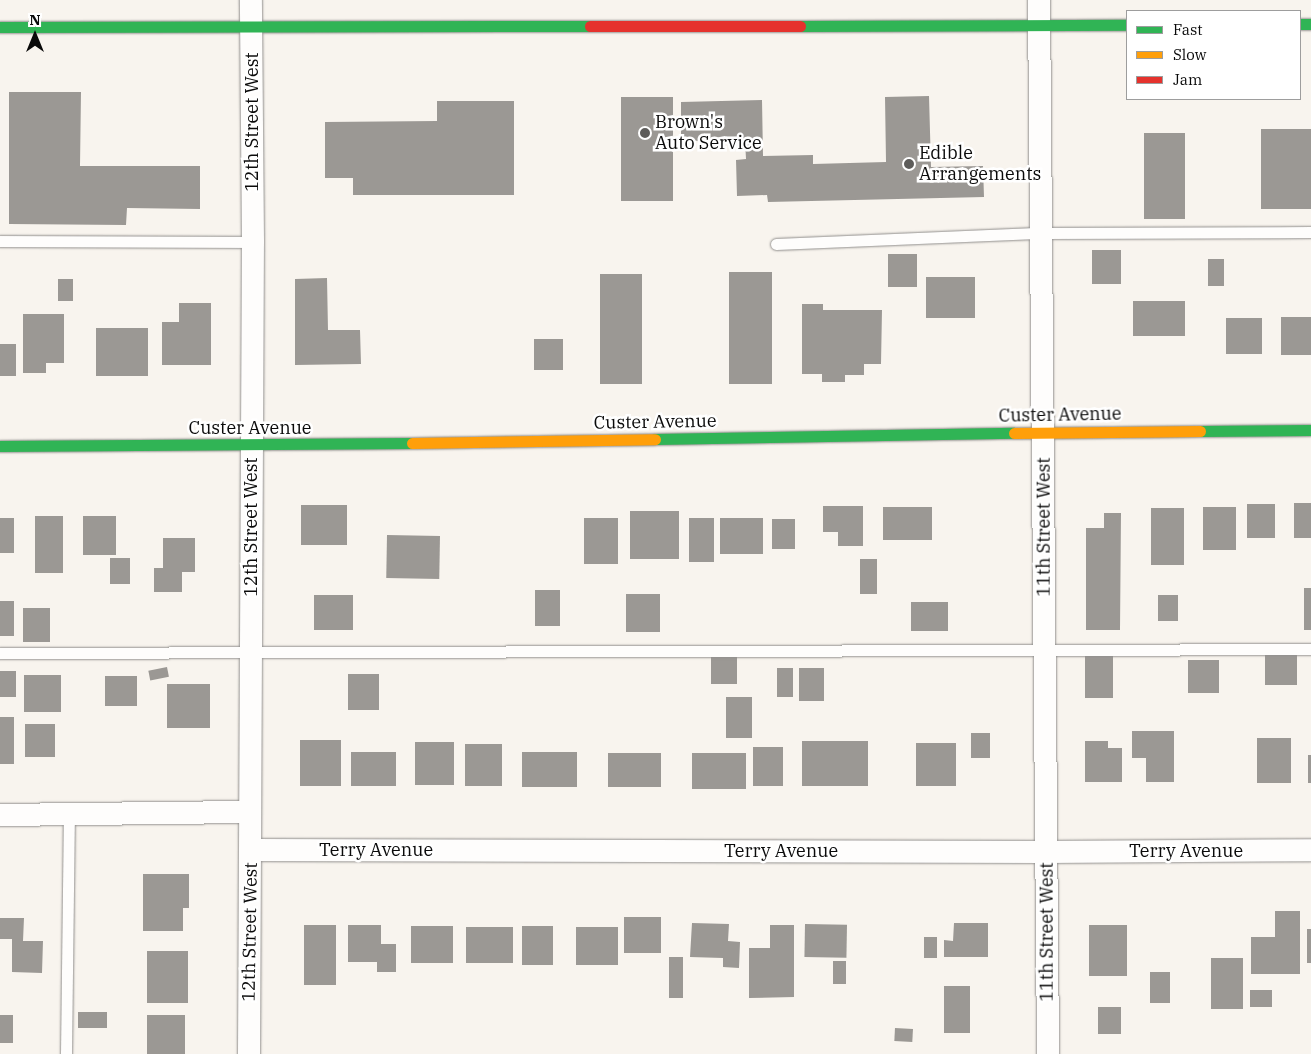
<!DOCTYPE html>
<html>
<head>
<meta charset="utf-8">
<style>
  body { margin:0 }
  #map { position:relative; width:1311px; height:1054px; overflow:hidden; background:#f8f4ee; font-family:"IBM Plex Serif",serif }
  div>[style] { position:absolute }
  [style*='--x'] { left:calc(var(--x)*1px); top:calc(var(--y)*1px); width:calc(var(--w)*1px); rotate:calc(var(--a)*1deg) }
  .building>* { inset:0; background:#9b9894; transform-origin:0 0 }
  .roads { filter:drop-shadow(0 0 1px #918f8d) drop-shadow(0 0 1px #918f8d) }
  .lane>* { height:11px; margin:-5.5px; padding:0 5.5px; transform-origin:5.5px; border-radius:5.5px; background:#fefdfc }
  .street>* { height:22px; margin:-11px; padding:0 11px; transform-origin:11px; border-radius:11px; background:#fefdfc }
  .fast>* { height:11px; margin:-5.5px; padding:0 5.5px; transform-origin:5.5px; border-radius:5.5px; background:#30b455 }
  .slow>* { height:11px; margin:-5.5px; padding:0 5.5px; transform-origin:5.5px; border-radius:5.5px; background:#ff9f0a }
  .jam>* { height:11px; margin:-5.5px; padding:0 5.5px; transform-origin:5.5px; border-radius:5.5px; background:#e5322d }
  .dots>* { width:14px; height:14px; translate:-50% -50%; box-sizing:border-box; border:2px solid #fff; border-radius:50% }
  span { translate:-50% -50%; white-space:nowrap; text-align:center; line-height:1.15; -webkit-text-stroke:5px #fff; paint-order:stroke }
  .street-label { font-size:18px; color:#0a0a0a }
  .poi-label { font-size:18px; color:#0a0a0a }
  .left { translate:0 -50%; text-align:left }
  .legend { position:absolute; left:1126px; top:10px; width:175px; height:90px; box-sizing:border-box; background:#fff; border:1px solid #9d9d9d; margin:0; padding:6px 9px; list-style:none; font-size:15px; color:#0a0a0a }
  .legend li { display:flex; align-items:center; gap:10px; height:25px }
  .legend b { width:25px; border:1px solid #9d9d9d }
  .north { position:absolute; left:10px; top:10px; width:50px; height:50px; -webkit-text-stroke:4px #fff; paint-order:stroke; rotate:0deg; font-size:14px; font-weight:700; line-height:20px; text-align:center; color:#0a0a0a }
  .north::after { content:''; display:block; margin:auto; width:18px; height:22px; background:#0a0a0a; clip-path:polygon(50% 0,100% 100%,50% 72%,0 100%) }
</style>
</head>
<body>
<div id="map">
  <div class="building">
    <div style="clip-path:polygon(9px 92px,81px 92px,80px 166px,200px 166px,200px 209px,127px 208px,126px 225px,9px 224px)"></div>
    <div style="clip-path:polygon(929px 96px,931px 167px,983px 166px,984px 197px,768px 202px,767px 195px,737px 196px,736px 160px,746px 159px,745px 140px,681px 141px,681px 102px,762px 100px,763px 156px,813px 155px,813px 164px,886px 162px,885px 97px)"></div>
    <div style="left:621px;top:97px;width:52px;height:104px"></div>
    <div style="clip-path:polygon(437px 101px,514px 101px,514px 195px,353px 195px,353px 178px,325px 178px,325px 122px,437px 121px)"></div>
    <div style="left:1261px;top:129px;width:50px;height:80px"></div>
    <div style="left:1144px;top:133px;width:41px;height:86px"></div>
    <div style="left:1092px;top:250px;width:29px;height:34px"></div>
    <div style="left:888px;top:254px;width:29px;height:33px"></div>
    <div style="left:1208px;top:259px;width:16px;height:27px"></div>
    <div style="left:729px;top:272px;width:43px;height:112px"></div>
    <div style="left:642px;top:274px;width:110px;height:42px;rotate:90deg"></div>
    <div style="left:926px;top:277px;width:49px;height:41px"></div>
    <div style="clip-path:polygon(327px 278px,328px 330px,360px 330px,361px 364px,295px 365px,295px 279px)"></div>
    <div style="left:73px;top:279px;width:22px;height:15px;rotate:90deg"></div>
    <div style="left:1133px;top:301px;width:52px;height:35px"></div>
    <div style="clip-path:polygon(179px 303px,211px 303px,211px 365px,162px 365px,162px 322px,179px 322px)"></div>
    <div style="clip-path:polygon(802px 304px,823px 304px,823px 310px,882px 310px,881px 364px,864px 364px,864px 375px,845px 375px,845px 382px,822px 382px,822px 374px,802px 374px)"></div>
    <div style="clip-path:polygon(23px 314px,64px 314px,64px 363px,46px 363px,46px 373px,23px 373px)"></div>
    <div style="left:1281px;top:317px;width:30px;height:38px"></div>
    <div style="left:1226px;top:318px;width:36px;height:36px"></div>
    <div style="left:96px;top:328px;width:52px;height:48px"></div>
    <div style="left:534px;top:339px;width:29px;height:31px"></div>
    <div style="left:0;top:344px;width:16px;height:32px"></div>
    <div style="left:1294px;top:503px;width:17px;height:35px"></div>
    <div style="left:1275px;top:504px;width:34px;height:28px;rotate:90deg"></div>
    <div style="left:301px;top:505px;width:46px;height:40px"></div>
    <div style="clip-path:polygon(823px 506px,863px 506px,863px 546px,838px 546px,838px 532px,823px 532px)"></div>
    <div style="left:883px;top:507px;width:49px;height:33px"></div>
    <div style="left:1203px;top:507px;width:33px;height:43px"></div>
    <div style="left:1151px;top:508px;width:33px;height:57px"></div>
    <div style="left:630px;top:511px;width:49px;height:48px"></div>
    <div style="clip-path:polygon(1104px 513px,1121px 513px,1120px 630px,1086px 630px,1086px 528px,1104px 528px)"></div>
    <div style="left:63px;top:516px;width:57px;height:28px;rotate:90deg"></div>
    <div style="left:83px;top:516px;width:33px;height:39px"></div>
    <div style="left:0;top:518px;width:14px;height:35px"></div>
    <div style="left:584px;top:518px;width:34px;height:46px"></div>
    <div style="left:689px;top:518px;width:25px;height:44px"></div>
    <div style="left:720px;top:518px;width:43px;height:36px"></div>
    <div style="left:772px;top:519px;width:23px;height:30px"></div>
    <div style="left:387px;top:535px;width:53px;height:43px;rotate:1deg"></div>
    <div style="clip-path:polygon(163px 538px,195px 538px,195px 572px,182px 572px,182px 592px,154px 592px,154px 568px,163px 568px)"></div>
    <div style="left:110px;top:558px;width:20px;height:26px"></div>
    <div style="left:860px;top:559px;width:17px;height:35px"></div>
    <div style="left:1304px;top:588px;width:7px;height:42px"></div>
    <div style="left:535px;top:590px;width:25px;height:36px"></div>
    <div style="left:626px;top:594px;width:34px;height:38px"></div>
    <div style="left:314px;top:595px;width:39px;height:35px"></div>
    <div style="left:1158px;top:595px;width:20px;height:26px"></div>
    <div style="left:0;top:601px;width:14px;height:35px"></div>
    <div style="left:911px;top:602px;width:37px;height:29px"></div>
    <div style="left:23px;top:608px;width:27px;height:34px"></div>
    <div style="left:1085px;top:654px;width:28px;height:44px"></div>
    <div style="left:1265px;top:655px;width:32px;height:30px"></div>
    <div style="left:711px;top:656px;width:26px;height:28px"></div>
    <div style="left:1188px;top:660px;width:31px;height:33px"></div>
    <div style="left:167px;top:667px;width:10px;height:19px;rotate:79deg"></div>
    <div style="left:777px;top:668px;width:16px;height:29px"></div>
    <div style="left:799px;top:668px;width:25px;height:33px"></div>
    <div style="left:16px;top:671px;width:26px;height:16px;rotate:90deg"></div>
    <div style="left:348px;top:674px;width:31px;height:36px"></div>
    <div style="left:24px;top:675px;width:37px;height:37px"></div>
    <div style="left:105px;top:676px;width:32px;height:30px"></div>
    <div style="left:167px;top:684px;width:43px;height:44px"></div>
    <div style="left:726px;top:697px;width:26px;height:41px"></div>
    <div style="left:0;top:717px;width:14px;height:47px"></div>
    <div style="left:25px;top:724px;width:30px;height:33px"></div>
    <div style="clip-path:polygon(1132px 731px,1174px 731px,1174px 782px,1146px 782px,1146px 758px,1132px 758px)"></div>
    <div style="left:971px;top:733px;width:19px;height:25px"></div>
    <div style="left:1257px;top:738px;width:34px;height:45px"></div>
    <div style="left:300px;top:740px;width:41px;height:46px"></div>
    <div style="left:802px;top:741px;width:66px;height:45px"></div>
    <div style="clip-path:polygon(1085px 741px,1108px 741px,1108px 748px,1122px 748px,1122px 782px,1085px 782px)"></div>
    <div style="left:415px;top:742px;width:39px;height:43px"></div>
    <div style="left:916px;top:743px;width:40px;height:43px"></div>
    <div style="left:465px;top:744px;width:37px;height:42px"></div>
    <div style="left:753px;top:747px;width:30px;height:39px"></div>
    <div style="left:351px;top:752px;width:45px;height:34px"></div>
    <div style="left:522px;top:752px;width:55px;height:35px"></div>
    <div style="left:608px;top:753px;width:53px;height:34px"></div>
    <div style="left:692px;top:753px;width:54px;height:36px"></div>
    <div style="left:1308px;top:755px;width:3px;height:28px"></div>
    <div style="clip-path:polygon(143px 874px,189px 874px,189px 908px,183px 908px,183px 931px,143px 931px)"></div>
    <div style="clip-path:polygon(1275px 911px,1300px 911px,1300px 974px,1251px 974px,1251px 937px,1275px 937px)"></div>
    <div style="left:624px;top:917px;width:37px;height:36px"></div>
    <div style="clip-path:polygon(0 918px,24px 918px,23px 941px,43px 941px,42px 973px,12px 972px,12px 939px,0 939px)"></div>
    <div style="clip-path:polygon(692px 923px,729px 924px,728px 941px,740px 942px,739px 968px,723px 967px,723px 958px,690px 957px)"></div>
    <div style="clip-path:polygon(954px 923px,988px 923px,988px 957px,944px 957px,944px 940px,953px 941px)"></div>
    <div style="left:805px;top:924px;width:42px;height:33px;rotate:1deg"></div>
    <div style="left:304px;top:925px;width:32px;height:60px"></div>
    <div style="clip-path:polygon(348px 925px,381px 925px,381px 944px,396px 944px,396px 972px,377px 972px,377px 962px,348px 962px)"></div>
    <div style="clip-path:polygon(770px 925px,794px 925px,794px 997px,749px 998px,749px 948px,770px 948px)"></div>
    <div style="left:1089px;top:925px;width:38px;height:51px"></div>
    <div style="left:411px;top:926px;width:42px;height:37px"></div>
    <div style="left:522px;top:926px;width:31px;height:39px"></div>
    <div style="left:466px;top:927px;width:47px;height:36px"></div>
    <div style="left:576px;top:927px;width:42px;height:38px"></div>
    <div style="left:1307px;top:929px;width:4px;height:34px"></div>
    <div style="left:924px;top:937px;width:13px;height:21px"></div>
    <div style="left:147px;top:951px;width:41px;height:52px"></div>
    <div style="left:669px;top:957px;width:14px;height:41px"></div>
    <div style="left:1211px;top:958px;width:32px;height:51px"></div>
    <div style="left:833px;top:961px;width:13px;height:23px"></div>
    <div style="left:1150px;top:972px;width:20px;height:31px"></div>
    <div style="left:944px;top:986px;width:26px;height:47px"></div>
    <div style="left:1250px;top:990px;width:22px;height:17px"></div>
    <div style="left:1098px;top:1007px;width:23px;height:27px"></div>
    <div style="left:78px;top:1012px;width:29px;height:16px"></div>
    <div style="left:0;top:1015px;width:13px;height:28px"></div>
    <div style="left:147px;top:1015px;width:38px;height:39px"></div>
    <div style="left:895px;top:1028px;width:18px;height:13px;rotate:3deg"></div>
  </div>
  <div class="roads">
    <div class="lane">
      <div style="--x:0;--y:241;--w:253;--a:0.2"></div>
      <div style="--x:776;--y:244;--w:266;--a:-2.4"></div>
      <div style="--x:1042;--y:233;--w:269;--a:-0.2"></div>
      <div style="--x:0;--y:653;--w:1311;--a:-0.17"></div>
      <div style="--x:66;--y:1054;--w:240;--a:-89.3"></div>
    </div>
    <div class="street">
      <div style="--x:1039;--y:0;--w:1054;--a:89.51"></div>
      <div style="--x:0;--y:815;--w:250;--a:-0.7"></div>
      <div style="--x:251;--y:850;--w:795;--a:0.14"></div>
      <div style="--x:1046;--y:852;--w:265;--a:-0.4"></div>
      <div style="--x:249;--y:1054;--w:812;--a:-89.72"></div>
      <div style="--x:253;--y:242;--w:242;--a:-90.5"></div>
    </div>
    <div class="fast">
      <div style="--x:1300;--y:24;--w:11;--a:0"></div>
      <div style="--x:800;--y:26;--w:327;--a:-0.2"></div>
      <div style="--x:0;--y:27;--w:590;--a:-0.1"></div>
      <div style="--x:1200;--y:431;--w:111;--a:-0.5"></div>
      <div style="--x:655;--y:439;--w:359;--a:-1"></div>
      <div style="--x:0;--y:446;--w:412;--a:-0.4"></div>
    </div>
    <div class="slow">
      <div style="--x:1014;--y:433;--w:186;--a:-0.6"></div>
      <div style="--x:412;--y:443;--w:243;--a:-0.9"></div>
    </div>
    <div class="jam">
      <div style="--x:590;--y:26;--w:210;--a:0"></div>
    </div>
  </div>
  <div class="dots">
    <div style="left:645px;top:133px;background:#5d5c5a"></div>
    <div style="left:909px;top:164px;background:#5d5c5a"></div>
  </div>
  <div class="street-label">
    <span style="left:252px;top:122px;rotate:-90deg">12th Street West</span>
    <span style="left:1060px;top:415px;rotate:-1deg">Custer Avenue</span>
    <span style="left:655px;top:422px;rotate:-1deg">Custer Avenue</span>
    <span style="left:250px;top:428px">Custer Avenue</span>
    <span style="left:251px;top:527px;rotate:-90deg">12th Street West</span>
    <span style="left:1044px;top:527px;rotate:-90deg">11th Street West</span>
    <span style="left:376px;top:850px">Terry Avenue</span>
    <span style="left:781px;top:851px">Terry Avenue</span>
    <span style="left:1186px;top:851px">Terry Avenue</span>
    <span style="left:250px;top:932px;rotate:-89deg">12th Street West</span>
    <span style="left:1047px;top:932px;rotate:-90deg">11th Street West</span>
  </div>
  <div class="poi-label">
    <span class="left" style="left:655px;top:133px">Brown's<br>Auto Service</span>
    <span class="left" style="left:919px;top:164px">Edible<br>Arrangements</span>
  </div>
  <ul class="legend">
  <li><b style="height:6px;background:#30b455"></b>Fast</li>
  <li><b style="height:6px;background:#ff9f0a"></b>Slow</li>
  <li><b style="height:6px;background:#e5322d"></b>Jam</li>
  </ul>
  <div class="north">N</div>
</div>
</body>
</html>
